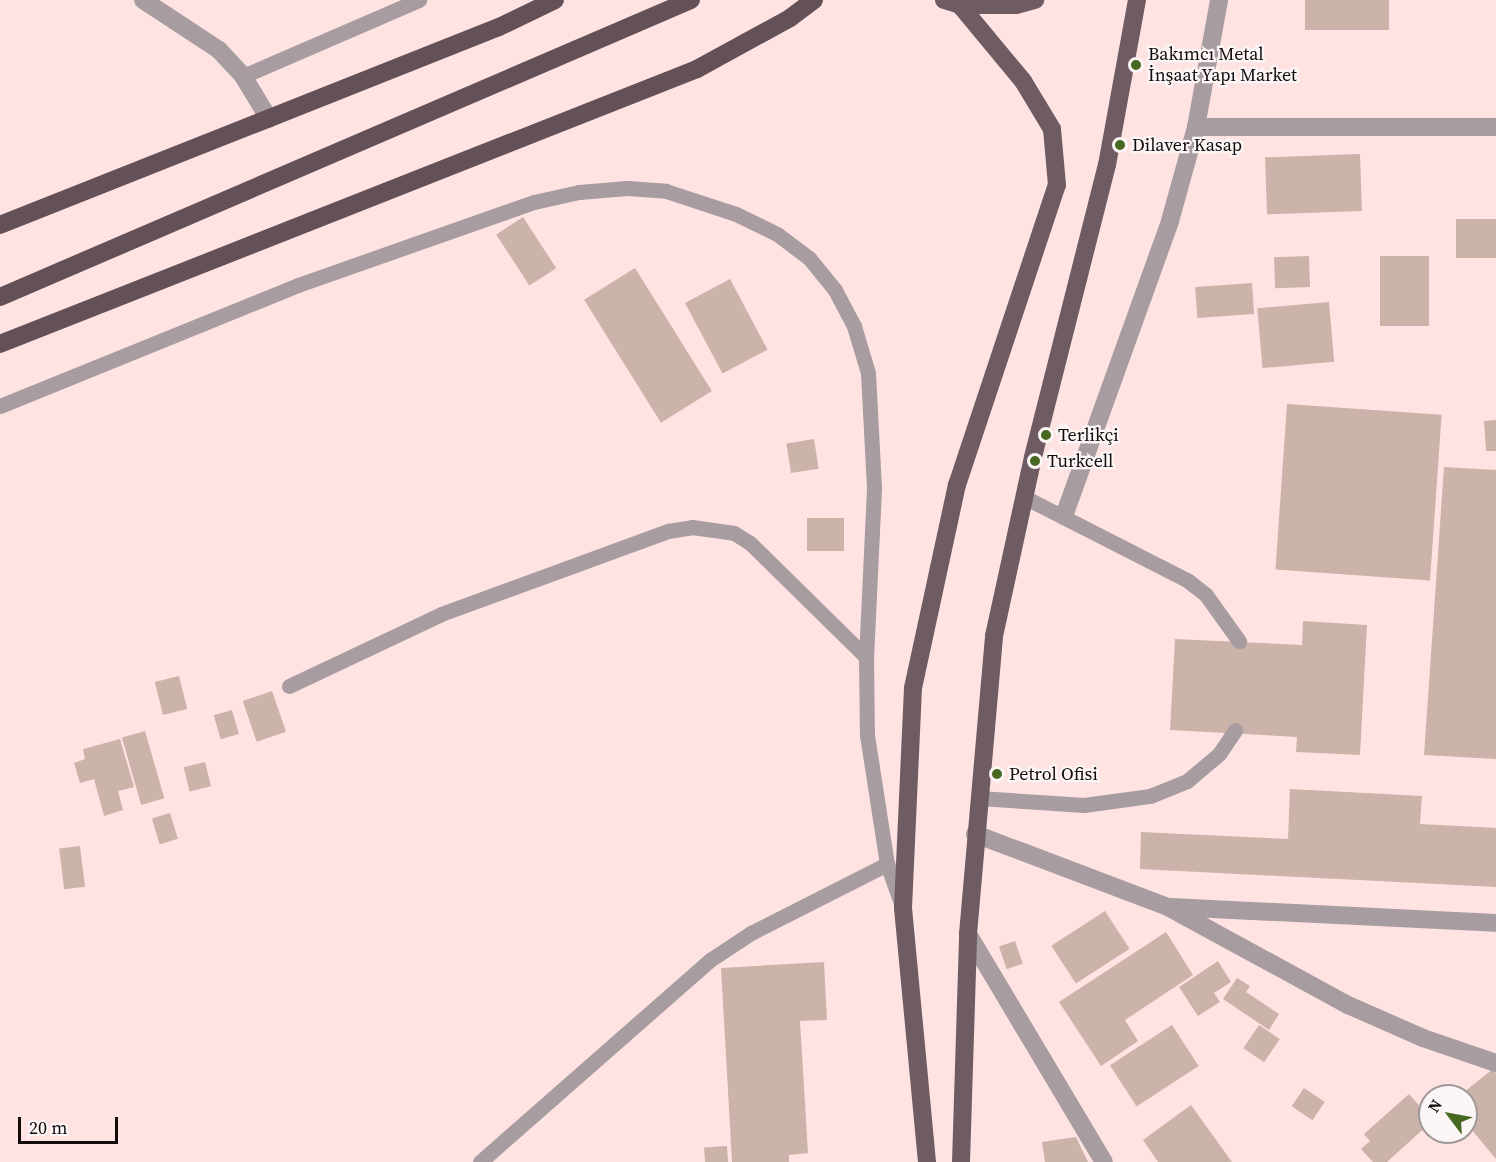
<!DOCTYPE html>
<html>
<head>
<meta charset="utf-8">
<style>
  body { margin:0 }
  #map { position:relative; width:1496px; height:1162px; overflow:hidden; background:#ffe3e3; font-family:"Source Serif 4",serif }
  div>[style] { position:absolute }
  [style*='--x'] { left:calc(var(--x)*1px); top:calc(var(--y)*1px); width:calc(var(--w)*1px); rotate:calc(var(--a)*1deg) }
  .building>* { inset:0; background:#cbb3aa; transform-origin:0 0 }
  .service>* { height:15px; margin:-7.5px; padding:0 7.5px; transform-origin:7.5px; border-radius:7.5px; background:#a79c9f }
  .minor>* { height:18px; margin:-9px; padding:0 9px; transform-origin:9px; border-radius:9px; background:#a79c9f }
  .primary>* { height:18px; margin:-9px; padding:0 9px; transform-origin:9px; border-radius:9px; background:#6e5c62 }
  .trunk>* { height:18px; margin:-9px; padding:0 9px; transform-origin:9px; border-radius:9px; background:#645057 }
  .dots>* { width:16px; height:16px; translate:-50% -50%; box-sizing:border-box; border:3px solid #fcf6f6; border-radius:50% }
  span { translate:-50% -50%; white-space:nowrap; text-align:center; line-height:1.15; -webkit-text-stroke:4.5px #fcf6f6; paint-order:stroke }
  .poi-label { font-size:18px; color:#130a0a }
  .left { translate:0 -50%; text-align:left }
  .north { position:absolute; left:1418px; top:1084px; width:60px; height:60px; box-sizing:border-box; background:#fcf6f6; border:2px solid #9f9898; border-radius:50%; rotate:302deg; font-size:16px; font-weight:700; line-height:24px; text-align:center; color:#130a0a }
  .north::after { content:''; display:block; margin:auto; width:21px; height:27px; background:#466820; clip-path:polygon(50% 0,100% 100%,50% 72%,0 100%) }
  .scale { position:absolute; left:18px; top:1117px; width:100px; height:27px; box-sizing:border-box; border:3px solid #130a0a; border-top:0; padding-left:8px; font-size:18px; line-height:21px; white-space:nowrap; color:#130a0a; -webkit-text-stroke:4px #fcf6f6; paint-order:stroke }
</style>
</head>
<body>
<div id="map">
  <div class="building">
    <div style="left:1305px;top:0;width:84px;height:30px"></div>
    <div style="left:1360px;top:154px;width:57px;height:95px;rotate:88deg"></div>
    <div style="left:523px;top:217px;width:61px;height:32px;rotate:57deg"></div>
    <div style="left:1456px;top:219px;width:40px;height:39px"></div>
    <div style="left:1309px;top:256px;width:31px;height:35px;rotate:88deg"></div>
    <div style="left:1380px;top:256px;width:49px;height:70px"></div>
    <div style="left:635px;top:268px;width:145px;height:60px;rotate:58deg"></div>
    <div style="left:730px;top:279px;width:80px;height:51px;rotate:62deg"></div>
    <div style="left:1252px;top:283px;width:31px;height:57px;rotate:86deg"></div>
    <div style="left:1329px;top:302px;width:60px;height:72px;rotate:85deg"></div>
    <div style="left:1287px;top:404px;width:155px;height:166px;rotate:4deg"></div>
    <div style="clip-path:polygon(1496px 420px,1496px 451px,1486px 451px,1484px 421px)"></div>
    <div style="left:814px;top:439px;width:30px;height:28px;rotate:81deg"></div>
    <div style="clip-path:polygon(1444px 467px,1496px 470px,1496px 759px,1424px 755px)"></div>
    <div style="left:807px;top:518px;width:37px;height:33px"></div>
    <div style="clip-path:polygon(1303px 621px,1367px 625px,1360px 755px,1296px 752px,1297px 737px,1170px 730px,1175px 639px,1302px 645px)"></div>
    <div style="left:179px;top:676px;width:34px;height:25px;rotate:76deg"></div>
    <div style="left:272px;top:691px;width:43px;height:31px;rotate:71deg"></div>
    <div style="left:232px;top:710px;width:25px;height:19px;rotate:74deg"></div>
    <div style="left:145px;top:731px;width:70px;height:24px;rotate:74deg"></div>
    <div style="clip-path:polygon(120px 739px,134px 787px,118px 791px,123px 810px,104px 816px,94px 779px,80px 783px,74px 763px,85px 759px,83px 749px)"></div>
    <div style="left:205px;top:762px;width:25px;height:22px;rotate:76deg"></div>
    <div style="clip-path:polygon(1290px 789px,1422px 796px,1420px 824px,1496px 828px,1496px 887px,1140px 869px,1141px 832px,1288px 839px)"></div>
    <div style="left:170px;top:813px;width:27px;height:19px;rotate:73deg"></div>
    <div style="left:80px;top:846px;width:41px;height:21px;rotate:83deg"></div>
    <div style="left:1105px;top:911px;width:45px;height:64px;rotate:57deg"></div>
    <div style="clip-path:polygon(1166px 932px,1193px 975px,1125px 1020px,1138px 1041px,1101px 1066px,1059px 1002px)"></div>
    <div style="left:1015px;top:941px;width:24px;height:17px;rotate:71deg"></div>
    <div style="clip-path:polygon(1218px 961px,1231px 982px,1214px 993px,1220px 1002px,1198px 1016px,1179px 987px)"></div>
    <div style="clip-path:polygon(824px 962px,827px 1020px,800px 1021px,808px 1153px,789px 1155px,789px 1162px,732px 1162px,721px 968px)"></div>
    <div style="clip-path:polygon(1237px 978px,1250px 986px,1246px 992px,1279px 1014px,1269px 1030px,1223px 999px)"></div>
    <div style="left:1172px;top:1025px;width:49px;height:74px;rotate:57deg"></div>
    <div style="left:1259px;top:1025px;width:25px;height:28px;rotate:34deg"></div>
    <div style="clip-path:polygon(1493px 1069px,1496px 1073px,1496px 1159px,1466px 1123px,1466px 1096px,1459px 1096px)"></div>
    <div style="left:1304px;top:1088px;width:25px;height:22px;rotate:34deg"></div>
    <div style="clip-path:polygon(1409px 1094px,1430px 1118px,1430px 1123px,1387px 1162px,1373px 1162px,1361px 1149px,1370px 1141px,1364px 1134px)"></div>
    <div style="clip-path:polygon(1191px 1105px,1232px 1162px,1158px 1162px,1143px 1140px)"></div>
    <div style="clip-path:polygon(1076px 1137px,1088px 1162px,1045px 1162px,1042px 1142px)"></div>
    <div style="left:727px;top:1146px;width:16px;height:23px;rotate:86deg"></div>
  </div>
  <div class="service">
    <div style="--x:243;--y:76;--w:192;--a:-23.4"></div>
    <div style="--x:0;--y:406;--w:322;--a:-22.1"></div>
    <div style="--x:298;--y:285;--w:250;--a:-19.4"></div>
    <div style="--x:534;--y:202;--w:46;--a:-12.5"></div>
    <div style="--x:579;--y:192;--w:48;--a:-4.8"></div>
    <div style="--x:627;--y:188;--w:39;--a:4"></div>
    <div style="--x:666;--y:191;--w:74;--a:18.2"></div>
    <div style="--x:736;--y:214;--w:46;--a:26"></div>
    <div style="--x:777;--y:234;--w:40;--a:37"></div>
    <div style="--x:809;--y:258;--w:41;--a:50.9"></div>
    <div style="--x:835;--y:290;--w:41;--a:62.2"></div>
    <div style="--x:854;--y:326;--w:49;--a:73.4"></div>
    <div style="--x:868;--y:373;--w:116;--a:87"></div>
    <div style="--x:874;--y:489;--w:168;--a:92.7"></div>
    <div style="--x:866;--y:657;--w:78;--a:89.3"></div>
    <div style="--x:867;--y:735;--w:131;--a:81.2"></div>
    <div style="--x:887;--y:864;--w:45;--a:70.3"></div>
    <div style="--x:1024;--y:497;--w:183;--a:27"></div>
    <div style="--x:1187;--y:580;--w:24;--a:38"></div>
    <div style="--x:1206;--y:595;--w:57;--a:54.3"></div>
    <div style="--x:289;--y:686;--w:168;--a:-25.3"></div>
    <div style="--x:441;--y:614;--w:242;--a:-20.1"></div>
    <div style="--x:668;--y:531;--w:24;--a:-9"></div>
    <div style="--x:692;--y:527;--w:42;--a:8.1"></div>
    <div style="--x:734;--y:533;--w:19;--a:32"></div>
    <div style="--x:750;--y:543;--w:163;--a:44.5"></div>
    <div style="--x:979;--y:798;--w:105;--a:3.8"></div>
    <div style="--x:1084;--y:805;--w:67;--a:-7.8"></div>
    <div style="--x:1150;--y:796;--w:40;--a:-22"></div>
    <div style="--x:1187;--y:781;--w:42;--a:-40.2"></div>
    <div style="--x:1219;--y:754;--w:29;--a:-56"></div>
    <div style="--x:480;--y:1162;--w:306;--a:-41.3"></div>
    <div style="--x:710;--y:960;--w:49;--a:-33.4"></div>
    <div style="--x:751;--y:933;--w:153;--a:-26.9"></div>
  </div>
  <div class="minor">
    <div style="--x:143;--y:0;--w:91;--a:33.3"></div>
    <div style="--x:219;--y:50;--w:35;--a:47"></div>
    <div style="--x:243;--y:76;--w:50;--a:58.8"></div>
    <div style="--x:1196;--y:127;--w:300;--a:0"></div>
    <div style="--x:1064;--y:516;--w:313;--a:-70.2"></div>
    <div style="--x:1170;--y:221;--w:98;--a:-74.5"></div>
    <div style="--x:1196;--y:127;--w:129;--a:-79.7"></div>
    <div style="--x:975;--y:834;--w:206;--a:20.7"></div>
    <div style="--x:1168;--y:907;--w:205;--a:28.6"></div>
    <div style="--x:1348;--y:1005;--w:82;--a:23.7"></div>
    <div style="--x:1423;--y:1038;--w:77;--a:18.9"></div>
    <div style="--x:1171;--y:907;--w:325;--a:2.8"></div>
    <div style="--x:968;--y:934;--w:265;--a:59.2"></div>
  </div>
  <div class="primary">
    <div style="--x:944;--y:0;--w:17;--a:17"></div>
    <div style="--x:960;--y:5;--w:56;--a:0"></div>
    <div style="--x:1016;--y:5;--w:20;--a:-15"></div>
    <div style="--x:927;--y:1162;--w:255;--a:-95.4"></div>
    <div style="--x:903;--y:908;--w:220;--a:-87.4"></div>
    <div style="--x:913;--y:688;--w:208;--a:-77.8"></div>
    <div style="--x:957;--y:485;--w:316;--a:-71.6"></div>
    <div style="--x:1057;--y:185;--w:56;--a:-95.1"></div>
    <div style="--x:1052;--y:129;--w:56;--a:-121.1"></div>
    <div style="--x:1023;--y:81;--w:99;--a:-129.7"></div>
    <div style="--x:961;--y:1162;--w:228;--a:-88.2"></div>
    <div style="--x:968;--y:934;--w:299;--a:-85"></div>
    <div style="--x:994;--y:636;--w:183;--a:-77.7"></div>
    <div style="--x:1033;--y:457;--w:301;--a:-75.8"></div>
    <div style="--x:1107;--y:165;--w:168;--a:-79.7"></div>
  </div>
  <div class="trunk">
    <div style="--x:0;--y:225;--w:537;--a:-21.64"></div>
    <div style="--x:499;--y:27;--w:62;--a:-25.7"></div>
    <div style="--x:0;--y:297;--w:752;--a:-23.26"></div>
    <div style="--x:0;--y:344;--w:749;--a:-21.53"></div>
    <div style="--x:697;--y:69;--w:106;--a:-28.7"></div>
    <div style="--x:790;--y:18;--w:30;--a:-37"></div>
  </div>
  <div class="dots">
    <div style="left:1136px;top:65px;background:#466820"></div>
    <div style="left:1120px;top:145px;background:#466820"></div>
    <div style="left:1046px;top:435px;background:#466820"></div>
    <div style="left:1035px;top:461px;background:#466820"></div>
    <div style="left:997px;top:774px;background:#466820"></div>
  </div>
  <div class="poi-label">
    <span class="left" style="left:1148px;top:65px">Bakımcı Metal<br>İnşaat Yapı Market</span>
    <span class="left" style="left:1132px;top:145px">Dilaver Kasap</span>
    <span class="left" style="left:1058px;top:435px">Terlikçi</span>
    <span class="left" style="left:1047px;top:461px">Turkcell</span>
    <span class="left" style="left:1009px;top:774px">Petrol Ofisi</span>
  </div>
  <div class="north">N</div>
  <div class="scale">20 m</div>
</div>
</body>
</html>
